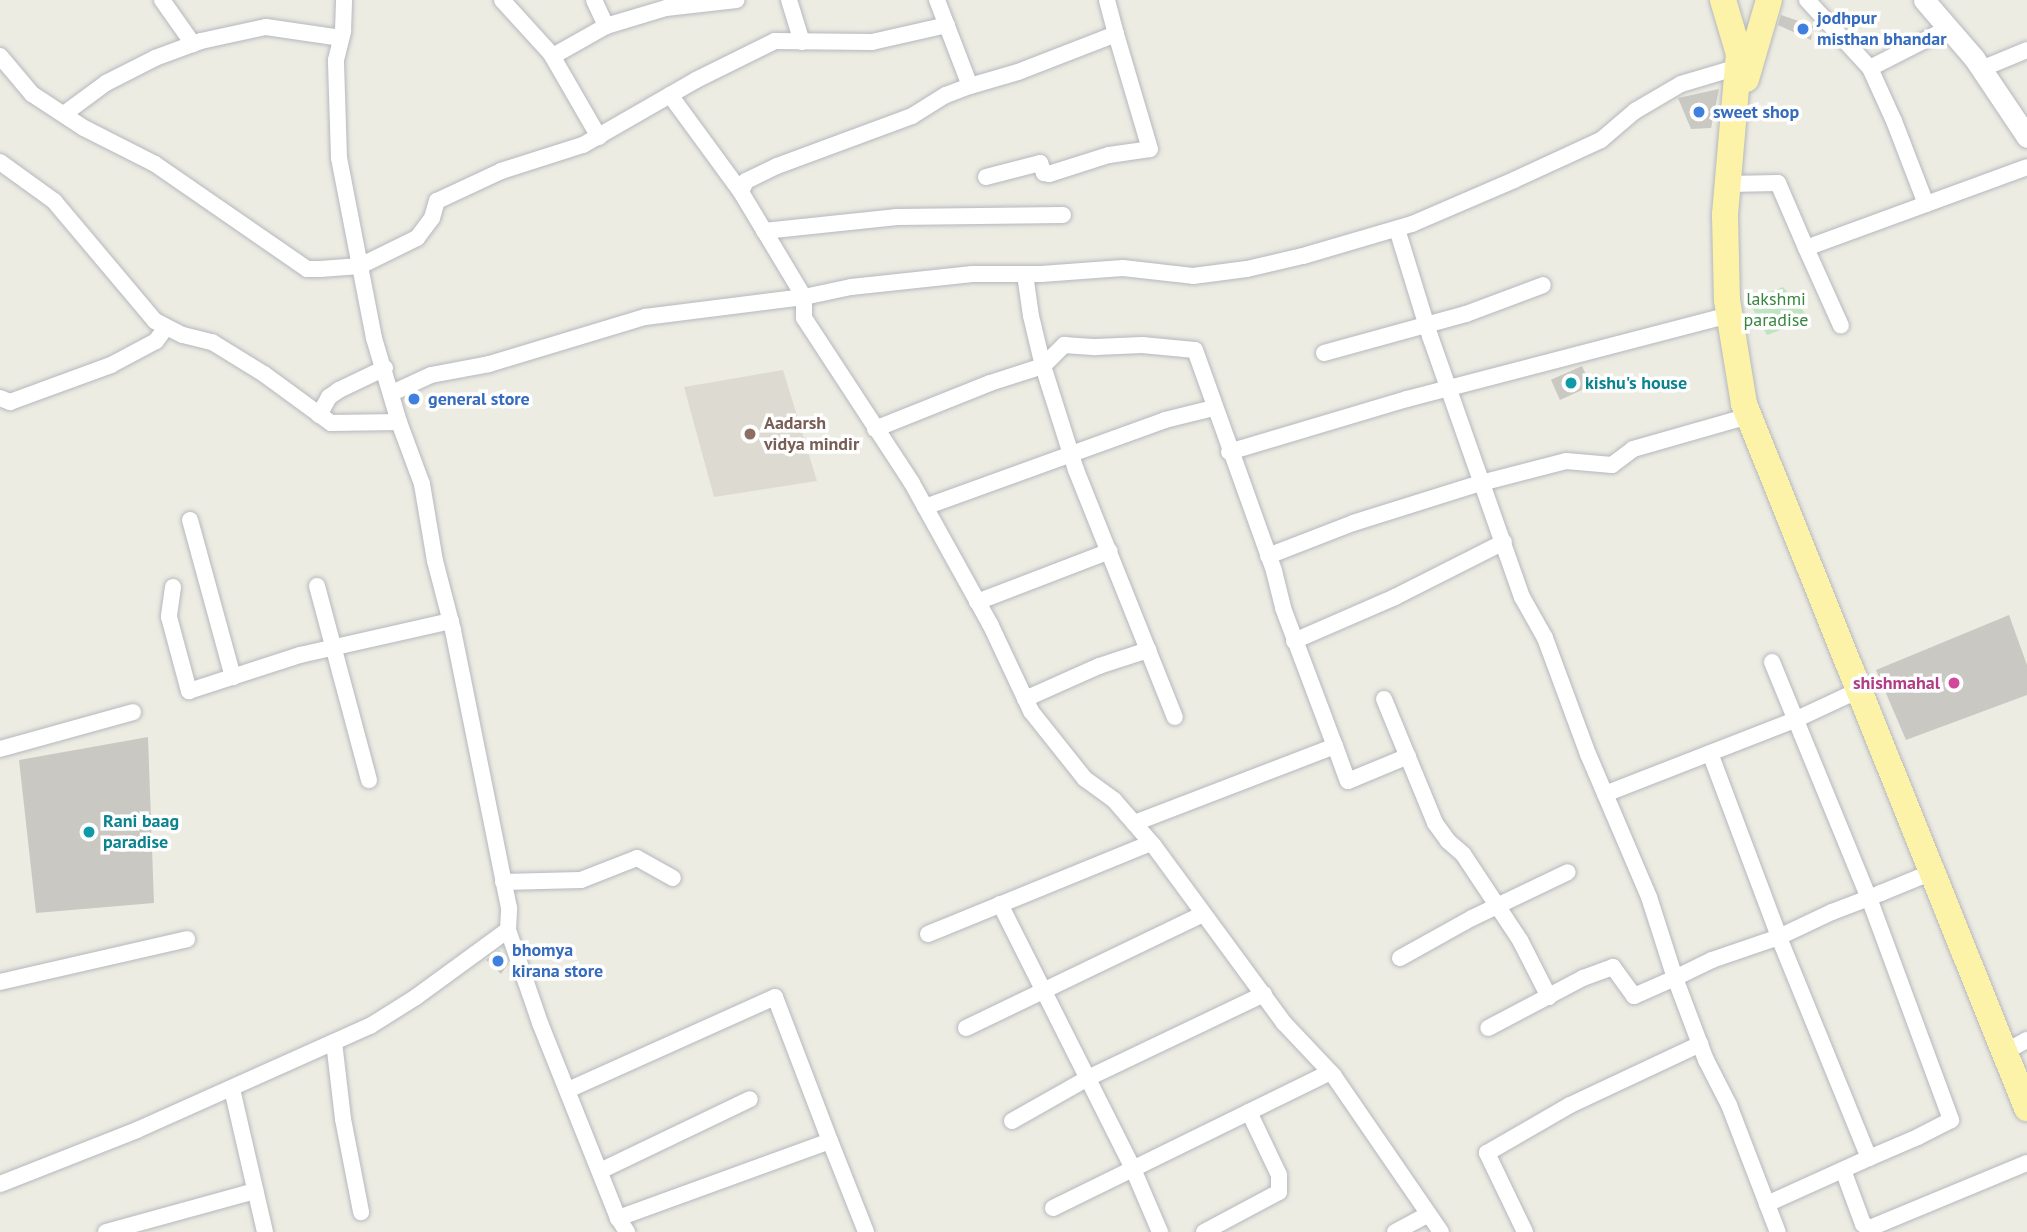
<!DOCTYPE html>
<html>
<head>
<meta charset="utf-8">
<style>
  body { margin:0 }
  #map { position:relative; width:2027px; height:1232px; overflow:hidden; background:#edece3; font-family:"PT Sans",sans-serif }
  div>[style] { position:absolute }
  [style*='--x'] { left:calc(var(--x)*1px); top:calc(var(--y)*1px); width:calc(var(--w)*1px); rotate:calc(var(--a)*1deg) }
  .education>* { inset:0; background:#dddbd1 }
  .green>* { inset:0; background:#c0e4c2 }
  .building>* { inset:0; background:#cac8c2; transform-origin:0 0 }
  .roads { filter:drop-shadow(0 0 2px #b5b8bd) drop-shadow(0 0 2px #b5b8bd) }
  .minor>* { height:16px; margin:-8px; padding:0 8px; transform-origin:8px; border-radius:8px; background:#fff }
  .tertiary>* { height:21px; margin:-10.5px; padding:0 10.5px; transform-origin:10.5px; border-radius:10.5px; background:#fff }
  .primary>* { height:26px; margin:-13px; padding:0 13px; transform-origin:13px; border-radius:13px; background:#fcf3a9 }
  .dots>* { width:19px; height:19px; translate:-50% -50%; box-sizing:border-box; border:4px solid #fff; border-radius:50% }
  span { translate:-50% -50%; white-space:nowrap; text-align:center; line-height:1.15; -webkit-text-stroke:7px #fff; paint-order:stroke }
  .shop-label { font-size:18px; color:#366cbe; font-weight:700 }
  .left { translate:0 -50%; text-align:left }
  .park-label { font-size:18px; color:#38853f }
  .culture-label { font-size:18px; color:#0d838f; font-weight:700 }
  .education-label { font-size:18px; color:#785e54; font-weight:700 }
  .hotel-label { font-size:18px; color:#b23c85; font-weight:700 }
  .right { translate:-100% -50%; text-align:right }
</style>
</head>
<body>
<div id="map">
  <div class="education">
    <div style="clip-path:polygon(783px 370px,817px 481px,714px 497px,684px 387px)"></div>
  </div>
  <div class="green">
    <div style="clip-path:polygon(1783px 287px,1810px 319px,1767px 335px,1748px 300px)"></div>
  </div>
  <div class="building">
    <div style="clip-path:polygon(1781px 15px,1813px 26px,1811px 40px,1778px 25px)"></div>
    <div style="clip-path:polygon(1719px 89px,1711px 128px,1691px 129px,1678px 98px)"></div>
    <div style="left:1582px;top:366px;width:22px;height:34px;rotate:66deg"></div>
    <div style="clip-path:polygon(2009px 615px,2027px 665px,2027px 695px,1906px 740px,1876px 670px)"></div>
    <div style="clip-path:polygon(148px 737px,154px 903px,36px 913px,19px 760px)"></div>
    <div style="clip-path:polygon(499px 950px,508px 964px,501px 974px,486px 960px)"></div>
  </div>
  <div class="roads">
    <div class="minor">
      <div style="--x:162;--y:0;--w:54;--a:54.8"></div>
      <div style="--x:502;--y:0;--w:76;--a:47.7"></div>
      <div style="--x:553;--y:56;--w:61;--a:-29.5"></div>
      <div style="--x:594;--y:0;--w:29;--a:65"></div>
      <div style="--x:606;--y:26;--w:63;--a:-16.7"></div>
      <div style="--x:666;--y:8;--w:71;--a:-6.4"></div>
      <div style="--x:789;--y:0;--w:44;--a:72.8"></div>
      <div style="--x:937;--y:0;--w:92;--a:69"></div>
      <div style="--x:970;--y:86;--w:50;--a:-16.3"></div>
      <div style="--x:1018;--y:72;--w:105;--a:-21.2"></div>
      <div style="--x:1116;--y:34;--w:35;--a:-105"></div>
      <div style="--x:1807;--y:0;--w:93;--a:47.2"></div>
      <div style="--x:551;--y:54;--w:96;--a:60"></div>
      <div style="--x:0;--y:56;--w:50;--a:49.9"></div>
      <div style="--x:32;--y:94;--w:62;--a:33.2"></div>
      <div style="--x:84;--y:128;--w:80;--a:26.9"></div>
      <div style="--x:155;--y:164;--w:185;--a:34.6"></div>
      <div style="--x:307;--y:269;--w:13;--a:0"></div>
      <div style="--x:320;--y:269;--w:40;--a:-4.3"></div>
      <div style="--x:360;--y:266;--w:64;--a:-26.2"></div>
      <div style="--x:417;--y:238;--w:25;--a:-53"></div>
      <div style="--x:432;--y:218;--w:18;--a:-74"></div>
      <div style="--x:437;--y:201;--w:71;--a:-25.1"></div>
      <div style="--x:501;--y:171;--w:86;--a:-17.6"></div>
      <div style="--x:583;--y:145;--w:130;--a:-29.9"></div>
      <div style="--x:696;--y:80;--w:88;--a:-26.3"></div>
      <div style="--x:775;--y:41;--w:97;--a:0.6"></div>
      <div style="--x:872;--y:42;--w:77;--a:-12.8"></div>
      <div style="--x:1981;--y:69;--w:50;--a:-22.4"></div>
      <div style="--x:670;--y:95;--w:120;--a:53.8"></div>
      <div style="--x:64;--y:114;--w:52;--a:-36.4"></div>
      <div style="--x:106;--y:83;--w:55;--a:-27"></div>
      <div style="--x:155;--y:58;--w:49;--a:-20.3"></div>
      <div style="--x:201;--y:41;--w:66;--a:-12.2"></div>
      <div style="--x:266;--y:27;--w:76;--a:8.3"></div>
      <div style="--x:0;--y:162;--w:67;--a:35.8"></div>
      <div style="--x:54;--y:201;--w:157;--a:49.9"></div>
      <div style="--x:155;--y:321;--w:31;--a:27"></div>
      <div style="--x:183;--y:335;--w:30;--a:14"></div>
      <div style="--x:212;--y:342;--w:61;--a:31.6"></div>
      <div style="--x:264;--y:374;--w:83;--a:36.2"></div>
      <div style="--x:331;--y:423;--w:68;--a:-0.8"></div>
      <div style="--x:986;--y:177;--w:56;--a:-14.5"></div>
      <div style="--x:1040;--y:163;--w:11;--a:68"></div>
      <div style="--x:1044;--y:173;--w:5;--a:11"></div>
      <div style="--x:1049;--y:174;--w:63;--a:-17.6"></div>
      <div style="--x:1109;--y:155;--w:41;--a:-8.3"></div>
      <div style="--x:1150;--y:149;--w:120;--a:-106.5"></div>
      <div style="--x:1728;--y:184;--w:50;--a:-1.1"></div>
      <div style="--x:1778;--y:183;--w:71;--a:66.7"></div>
      <div style="--x:1806;--y:248;--w:235;--a:-20.1"></div>
      <div style="--x:1926;--y:204;--w:89;--a:-111.1"></div>
      <div style="--x:1894;--y:121;--w:58;--a:-114.4"></div>
      <div style="--x:1870;--y:68;--w:89;--a:-26.9"></div>
      <div style="--x:1397;--y:229;--w:112;--a:72.9"></div>
      <div style="--x:1430;--y:336;--w:277;--a:70.6"></div>
      <div style="--x:1522;--y:597;--w:47;--a:60.7"></div>
      <div style="--x:1545;--y:638;--w:124;--a:69.7"></div>
      <div style="--x:1588;--y:754;--w:155;--a:66.9"></div>
      <div style="--x:1649;--y:897;--w:85;--a:72.2"></div>
      <div style="--x:1675;--y:978;--w:45;--a:156.3"></div>
      <div style="--x:1634;--y:996;--w:36;--a:-126"></div>
      <div style="--x:1613;--y:967;--w:32;--a:160"></div>
      <div style="--x:1583;--y:978;--w:107;--a:152.2"></div>
      <div style="--x:764;--y:231;--w:134;--a:-6"></div>
      <div style="--x:897;--y:217;--w:166;--a:-0.7"></div>
      <div style="--x:1806;--y:248;--w:85;--a:65.8"></div>
      <div style="--x:1025;--y:274;--w:42;--a:81.9"></div>
      <div style="--x:1031;--y:316;--w:51;--a:76.5"></div>
      <div style="--x:1043;--y:366;--w:109;--a:72.4"></div>
      <div style="--x:1076;--y:470;--w:266;--a:68.2"></div>
      <div style="--x:1324;--y:353;--w:147;--a:-15.4"></div>
      <div style="--x:1466;--y:314;--w:82;--a:-20.6"></div>
      <div style="--x:392;--y:393;--w:43;--a:-24.8"></div>
      <div style="--x:431;--y:375;--w:59;--a:-10.7"></div>
      <div style="--x:489;--y:364;--w:163;--a:-16.8"></div>
      <div style="--x:645;--y:317;--w:160;--a:-7.2"></div>
      <div style="--x:804;--y:297;--w:122;--a:-121"></div>
      <div style="--x:741;--y:192;--w:12;--a:-66"></div>
      <div style="--x:746;--y:181;--w:34;--a:-26"></div>
      <div style="--x:777;--y:166;--w:144;--a:-20.3"></div>
      <div style="--x:912;--y:116;--w:40;--a:-32"></div>
      <div style="--x:946;--y:95;--w:26;--a:-21"></div>
      <div style="--x:0;--y:398;--w:11;--a:22"></div>
      <div style="--x:10;--y:402;--w:108;--a:-20.1"></div>
      <div style="--x:111;--y:365;--w:51;--a:-28.1"></div>
      <div style="--x:156;--y:341;--w:17;--a:-54"></div>
      <div style="--x:319;--y:415;--w:21;--a:-61"></div>
      <div style="--x:329;--y:397;--w:12;--a:-35"></div>
      <div style="--x:339;--y:390;--w:51;--a:-25.6"></div>
      <div style="--x:875;--y:429;--w:124;--a:-21.8"></div>
      <div style="--x:990;--y:383;--w:56;--a:-17.8"></div>
      <div style="--x:1043;--y:366;--w:30;--a:-45"></div>
      <div style="--x:1064;--y:345;--w:32;--a:4"></div>
      <div style="--x:1096;--y:347;--w:46;--a:-2.5"></div>
      <div style="--x:1142;--y:345;--w:53;--a:5.4"></div>
      <div style="--x:1195;--y:350;--w:235;--a:70.3"></div>
      <div style="--x:1274;--y:571;--w:38;--a:76"></div>
      <div style="--x:1283;--y:608;--w:147;--a:69.4"></div>
      <div style="--x:1335;--y:746;--w:215;--a:159"></div>
      <div style="--x:1229;--y:452;--w:186;--a:-16.6"></div>
      <div style="--x:1407;--y:399;--w:333;--a:-14.6"></div>
      <div style="--x:925;--y:507;--w:255;--a:-19.9"></div>
      <div style="--x:1165;--y:420;--w:49;--a:-14"></div>
      <div style="--x:190;--y:520;--w:163;--a:74.7"></div>
      <div style="--x:1268;--y:556;--w:91;--a:-21.2"></div>
      <div style="--x:1353;--y:523;--w:134;--a:-17.4"></div>
      <div style="--x:1481;--y:483;--w:88;--a:-14.5"></div>
      <div style="--x:1566;--y:461;--w:46;--a:5"></div>
      <div style="--x:1612;--y:465;--w:26;--a:-37"></div>
      <div style="--x:1633;--y:449;--w:121;--a:-15.9"></div>
      <div style="--x:317;--y:586;--w:201;--a:75"></div>
      <div style="--x:173;--y:587;--w:30;--a:98"></div>
      <div style="--x:169;--y:617;--w:77;--a:74.9"></div>
      <div style="--x:189;--y:691;--w:117;--a:-18"></div>
      <div style="--x:300;--y:655;--w:155;--a:-12.7"></div>
      <div style="--x:977;--y:602;--w:142;--a:-21"></div>
      <div style="--x:1294;--y:641;--w:110;--a:-23.5"></div>
      <div style="--x:1395;--y:597;--w:122;--a:-26.8"></div>
      <div style="--x:1772;--y:662;--w:255;--a:67.7"></div>
      <div style="--x:1869;--y:898;--w:237;--a:69.7"></div>
      <div style="--x:1951;--y:1120;--w:37;--a:153"></div>
      <div style="--x:1918;--y:1137;--w:53;--a:156.8"></div>
      <div style="--x:1869;--y:1158;--w:239;--a:-112.2"></div>
      <div style="--x:1779;--y:937;--w:59;--a:-25.3"></div>
      <div style="--x:1832;--y:912;--w:40;--a:-21"></div>
      <div style="--x:1869;--y:898;--w:13;--a:-23"></div>
      <div style="--x:1881;--y:893;--w:55;--a:-22.4"></div>
      <div style="--x:1025;--y:699;--w:81;--a:-24"></div>
      <div style="--x:1099;--y:666;--w:52;--a:-18.1"></div>
      <div style="--x:1384;--y:699;--w:134;--a:67.6"></div>
      <div style="--x:1435;--y:823;--w:22;--a:54"></div>
      <div style="--x:1448;--y:841;--w:20;--a:41"></div>
      <div style="--x:1463;--y:854;--w:103;--a:56.5"></div>
      <div style="--x:1520;--y:940;--w:64;--a:63"></div>
      <div style="--x:1335;--y:746;--w:37;--a:70"></div>
      <div style="--x:1348;--y:781;--w:65;--a:-22.6"></div>
      <div style="--x:0;--y:749;--w:138;--a:-15.5"></div>
      <div style="--x:1710;--y:753;--w:197;--a:69.4"></div>
      <div style="--x:1779;--y:937;--w:71;--a:161.1"></div>
      <div style="--x:1712;--y:960;--w:41;--a:154.1"></div>
      <div style="--x:1675;--y:978;--w:88;--a:69.3"></div>
      <div style="--x:1706;--y:1060;--w:51;--a:62.9"></div>
      <div style="--x:1729;--y:1105;--w:106;--a:69"></div>
      <div style="--x:1767;--y:1204;--w:112;--a:-24.3"></div>
      <div style="--x:1605;--y:794;--w:206;--a:-21.3"></div>
      <div style="--x:1797;--y:719;--w:68;--a:-25.1"></div>
      <div style="--x:503;--y:882;--w:78;--a:-1.5"></div>
      <div style="--x:581;--y:880;--w:60;--a:-21.4"></div>
      <div style="--x:637;--y:858;--w:41;--a:29.1"></div>
      <div style="--x:1000;--y:904;--w:297;--a:63.3"></div>
      <div style="--x:1133;--y:1169;--w:69;--a:66.8"></div>
      <div style="--x:508;--y:930;--w:98;--a:71"></div>
      <div style="--x:540;--y:1023;--w:210;--a:68.2"></div>
      <div style="--x:618;--y:1218;--w:17;--a:57"></div>
      <div style="--x:928;--y:934;--w:241;--a:-22.2"></div>
      <div style="--x:1400;--y:958;--w:82;--a:-29.1"></div>
      <div style="--x:1472;--y:918;--w:106;--a:-25.6"></div>
      <div style="--x:0;--y:982;--w:192;--a:-12.9"></div>
      <div style="--x:966;--y:1028;--w:263;--a:-25.7"></div>
      <div style="--x:334;--y:1042;--w:78;--a:83.3"></div>
      <div style="--x:343;--y:1119;--w:95;--a:79"></div>
      <div style="--x:2005;--y:1052;--w:25;--a:-29"></div>
      <div style="--x:232;--y:1089;--w:147;--a:77"></div>
      <div style="--x:568;--y:1090;--w:227;--a:-24.2"></div>
      <div style="--x:775;--y:997;--w:154;--a:69.1"></div>
      <div style="--x:830;--y:1141;--w:226;--a:160"></div>
      <div style="--x:1012;--y:1121;--w:87;--a:-29.5"></div>
      <div style="--x:1088;--y:1078;--w:195;--a:-25.5"></div>
      <div style="--x:830;--y:1141;--w:98;--a:68.4"></div>
      <div style="--x:1843;--y:1170;--w:58;--a:69.7"></div>
      <div style="--x:1863;--y:1224;--w:8;--a:30"></div>
      <div style="--x:1870;--y:1228;--w:170;--a:-22.5"></div>
      <div style="--x:600;--y:1171;--w:166;--a:-25.6"></div>
      <div style="--x:0;--y:1184;--w:147;--a:-21.5"></div>
      <div style="--x:137;--y:1130;--w:255;--a:-24.1"></div>
      <div style="--x:370;--y:1026;--w:54;--a:-32.2"></div>
      <div style="--x:416;--y:997;--w:114;--a:-36.1"></div>
      <div style="--x:508;--y:930;--w:22;--a:-87"></div>
      <div style="--x:509;--y:908;--w:284;--a:-101.4"></div>
      <div style="--x:453;--y:630;--w:71;--a:-104.6"></div>
      <div style="--x:435;--y:561;--w:78;--a:-99.6"></div>
      <div style="--x:422;--y:484;--w:66;--a:-110.4"></div>
      <div style="--x:399;--y:422;--w:88;--a:-106.6"></div>
      <div style="--x:374;--y:338;--w:183;--a:-101"></div>
      <div style="--x:339;--y:158;--w:98;--a:-91.8"></div>
      <div style="--x:336;--y:60;--w:30;--a:-76"></div>
      <div style="--x:343;--y:31;--w:31;--a:-88"></div>
      <div style="--x:1767;--y:1204;--w:30;--a:69"></div>
      <div style="--x:1053;--y:1208;--w:309;--a:-26.1"></div>
      <div style="--x:106;--y:1232;--w:155;--a:-15.4"></div>
      <div style="--x:1204;--y:1232;--w:85;--a:-28.1"></div>
      <div style="--x:1279;--y:1192;--w:17;--a:-90"></div>
      <div style="--x:1279;--y:1175;--w:70;--a:-115.5"></div>
      <div style="--x:1395;--y:1232;--w:38;--a:-28"></div>
      <div style="--x:1441;--y:1232;--w:191;--a:-124.5"></div>
      <div style="--x:1333;--y:1075;--w:71;--a:-133.3"></div>
      <div style="--x:1284;--y:1023;--w:220;--a:-126.3"></div>
      <div style="--x:1154;--y:846;--w:61;--a:-131"></div>
      <div style="--x:1114;--y:800;--w:36;--a:-144"></div>
      <div style="--x:1085;--y:779;--w:87;--a:-128.5"></div>
      <div style="--x:1031;--y:711;--w:96;--a:-115.2"></div>
      <div style="--x:990;--y:624;--w:161;--a:-119"></div>
      <div style="--x:912;--y:483;--w:197;--a:-123.2"></div>
      <div style="--x:804;--y:318;--w:21;--a:-90"></div>
      <div style="--x:804;--y:297;--w:48;--a:-12"></div>
      <div style="--x:851;--y:287;--w:122;--a:-6.1"></div>
      <div style="--x:972;--y:274;--w:69;--a:0"></div>
      <div style="--x:1041;--y:274;--w:82;--a:-4.2"></div>
      <div style="--x:1123;--y:268;--w:70;--a:6.5"></div>
      <div style="--x:1193;--y:276;--w:54;--a:-7.4"></div>
      <div style="--x:1247;--y:269;--w:57;--a:-13.1"></div>
      <div style="--x:1303;--y:256;--w:114;--a:-16.4"></div>
      <div style="--x:1412;--y:224;--w:111;--a:-23.3"></div>
      <div style="--x:1514;--y:180;--w:96;--a:-24.7"></div>
      <div style="--x:1601;--y:140;--w:45;--a:-40.5"></div>
      <div style="--x:1635;--y:111;--w:53;--a:-30.4"></div>
      <div style="--x:1681;--y:84;--w:59;--a:-16.6"></div>
      <div style="--x:1525;--y:1232;--w:88;--a:-115.7"></div>
      <div style="--x:1487;--y:1153;--w:96;--a:-30"></div>
      <div style="--x:1570;--y:1105;--w:144;--a:-25.1"></div>
    </div>
    <div class="tertiary">
      <div style="--x:1924;--y:0;--w:77;--a:49.2"></div>
      <div style="--x:1974;--y:58;--w:95;--a:56.1"></div>
    </div>
    <div class="primary">
      <div style="--x:1723;--y:0;--w:56;--a:73.5"></div>
      <div style="--x:1739;--y:54;--w:162;--a:95"></div>
      <div style="--x:1725;--y:215;--w:85;--a:88.7"></div>
      <div style="--x:1727;--y:300;--w:105;--a:80.7"></div>
      <div style="--x:1744;--y:404;--w:759;--a:68.1"></div>
      <div style="--x:1746;--y:79;--w:82;--a:-73.8"></div>
    </div>
  </div>
  <div class="dots">
    <div style="left:1803px;top:29px;background:#3f7fe0"></div>
    <div style="left:1699px;top:112px;background:#3f7fe0"></div>
    <div style="left:1571px;top:383px;background:#0f9aa8"></div>
    <div style="left:414px;top:399px;background:#3f7fe0"></div>
    <div style="left:750px;top:434px;background:#8d6e63"></div>
    <div style="left:1954px;top:683px;background:#d1479c"></div>
    <div style="left:89px;top:832px;background:#0f9aa8"></div>
    <div style="left:498px;top:961px;background:#3f7fe0"></div>
  </div>
  <div class="shop-label">
    <span class="left" style="left:1817px;top:29px">jodhpur<br>misthan bhandar</span>
    <span class="left" style="left:1713px;top:112px">sweet shop</span>
    <span class="left" style="left:428px;top:399px">general store</span>
    <span class="left" style="left:512px;top:961px">bhomya<br>kirana store</span>
  </div>
  <div class="park-label">
    <span style="left:1776px;top:310px">lakshmi<br>paradise</span>
  </div>
  <div class="culture-label">
    <span class="left" style="left:1585px;top:383px">kishu's house</span>
    <span class="left" style="left:103px;top:832px">Rani baag<br>paradise</span>
  </div>
  <div class="education-label">
    <span class="left" style="left:764px;top:434px">Aadarsh<br>vidya mindir</span>
  </div>
  <div class="hotel-label">
    <span class="right" style="left:1940px;top:683px">shishmahal</span>
  </div>
</div>
</body>
</html>
